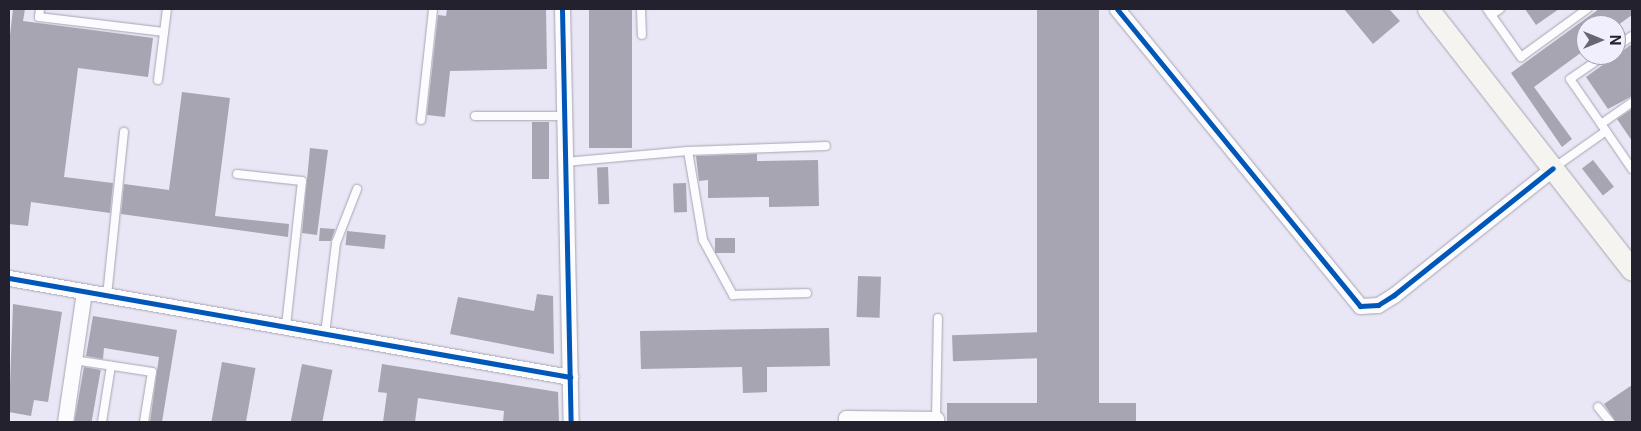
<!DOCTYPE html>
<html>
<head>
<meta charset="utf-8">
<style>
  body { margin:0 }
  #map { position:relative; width:1641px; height:431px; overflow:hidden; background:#e9e6f5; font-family:Inter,sans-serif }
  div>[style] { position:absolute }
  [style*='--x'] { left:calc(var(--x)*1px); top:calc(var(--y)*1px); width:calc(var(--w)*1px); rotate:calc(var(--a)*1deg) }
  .building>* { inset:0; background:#a6a5b1; transform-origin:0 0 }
  .roads { filter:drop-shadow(0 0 1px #a8a5b1) drop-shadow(0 0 1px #a8a5b1) }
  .lane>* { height:8px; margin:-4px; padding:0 4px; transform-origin:4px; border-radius:4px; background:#fcfbfe }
  .street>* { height:15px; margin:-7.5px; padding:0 7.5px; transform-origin:7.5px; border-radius:7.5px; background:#fcfbfe }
  .secondary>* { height:21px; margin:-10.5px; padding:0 10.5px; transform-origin:10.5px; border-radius:10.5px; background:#f6f4f1 }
  .cycleway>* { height:5px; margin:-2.5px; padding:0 2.5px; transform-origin:2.5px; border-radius:2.5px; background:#0057b8 }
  span { translate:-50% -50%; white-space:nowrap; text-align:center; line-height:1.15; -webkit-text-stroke:5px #f1effd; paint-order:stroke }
  .frame { position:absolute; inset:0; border:10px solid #24212e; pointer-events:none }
  .north { position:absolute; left:1576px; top:15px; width:50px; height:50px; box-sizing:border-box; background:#f1effd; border:1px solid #9f9daa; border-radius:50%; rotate:90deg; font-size:14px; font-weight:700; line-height:20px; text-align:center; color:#24212e }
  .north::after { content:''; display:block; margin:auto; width:18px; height:22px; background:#696674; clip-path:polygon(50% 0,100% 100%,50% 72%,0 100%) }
</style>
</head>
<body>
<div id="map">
  <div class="building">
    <div style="clip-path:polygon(13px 9px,25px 9px,23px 21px,153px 38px,148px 77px,78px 68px,64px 177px,113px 183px,110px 213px,31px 202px,28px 226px,9px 224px,9px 44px)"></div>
    <div style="clip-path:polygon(447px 9px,546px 9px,547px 69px,450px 71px,445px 117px,427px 115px,438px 15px,446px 16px)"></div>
    <div style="left:589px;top:9px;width:43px;height:139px"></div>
    <div style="left:1037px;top:9px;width:62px;height:448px"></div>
    <div style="clip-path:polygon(1344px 9px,1389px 9px,1400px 21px,1373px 44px)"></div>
    <div style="clip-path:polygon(1525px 9px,1559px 9px,1536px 25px)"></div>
    <div style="clip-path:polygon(1599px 9px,1632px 9px,1632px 15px,1618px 25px,1586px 25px,1586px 49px,1534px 87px,1572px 139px,1562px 147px,1511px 73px)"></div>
    <div style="clip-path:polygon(1632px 44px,1632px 96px,1608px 109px,1586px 77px)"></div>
    <div style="clip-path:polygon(182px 92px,230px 98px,215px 216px,289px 224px,288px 237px,121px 214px,124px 184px,169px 190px)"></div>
    <div style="clip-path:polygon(1632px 109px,1632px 141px,1617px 119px)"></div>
    <div style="left:532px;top:122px;width:17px;height:57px"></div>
    <div style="clip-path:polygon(310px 148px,328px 150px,317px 235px,302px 233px)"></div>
    <div style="clip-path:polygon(757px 154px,757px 161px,818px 160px,819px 206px,769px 207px,769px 197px,708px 198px,708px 180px,699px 181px,696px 156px)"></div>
    <div style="left:1593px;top:160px;width:34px;height:14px;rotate:52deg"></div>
    <div style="left:608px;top:167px;width:37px;height:11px;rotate:88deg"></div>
    <div style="left:686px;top:183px;width:29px;height:13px;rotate:88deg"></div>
    <div style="clip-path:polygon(320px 228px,335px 229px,331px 241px,319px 241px)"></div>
    <div style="left:347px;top:231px;width:39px;height:14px;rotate:6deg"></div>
    <div style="left:715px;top:238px;width:20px;height:15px"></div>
    <div style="left:858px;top:276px;width:23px;height:41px;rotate:2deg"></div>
    <div style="clip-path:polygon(537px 294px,553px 296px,554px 354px,450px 334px,458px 297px,534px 311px)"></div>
    <div style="clip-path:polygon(13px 304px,62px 312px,48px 402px,34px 400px,31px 416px,9px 412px)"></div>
    <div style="clip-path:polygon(93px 316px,177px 330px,162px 422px,150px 422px,159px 357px,104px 348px,103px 359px,86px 356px)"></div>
    <div style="clip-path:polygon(829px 328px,830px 366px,767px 367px,767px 392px,743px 393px,742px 367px,641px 369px,640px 331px)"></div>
    <div style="left:1073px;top:331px;width:26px;height:121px;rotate:88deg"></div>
    <div style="left:222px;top:362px;width:34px;height:61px;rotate:10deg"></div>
    <div style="left:302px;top:364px;width:31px;height:59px;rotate:11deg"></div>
    <div style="clip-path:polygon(382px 364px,558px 392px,559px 422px,503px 422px,504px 411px,418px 398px,415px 422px,383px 422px,387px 393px,378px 392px)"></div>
    <div style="left:84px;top:367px;width:17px;height:56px;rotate:10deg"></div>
    <div style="clip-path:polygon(1632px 385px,1632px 422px,1616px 422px,1604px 404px)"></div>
    <div style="left:1136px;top:403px;width:19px;height:189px;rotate:90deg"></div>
  </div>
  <div class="roads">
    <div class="lane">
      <div style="--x:40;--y:9;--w:8;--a:97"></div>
      <div style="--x:39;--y:17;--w:126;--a:6.8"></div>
      <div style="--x:641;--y:9;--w:26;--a:88"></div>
      <div style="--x:1487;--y:9;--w:59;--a:54.7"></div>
      <div style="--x:1521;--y:57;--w:82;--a:-36"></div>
      <div style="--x:1491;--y:15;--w:11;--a:-34"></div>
      <div style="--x:1616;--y:47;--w:19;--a:-35"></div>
      <div style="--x:158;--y:80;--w:72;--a:-82.8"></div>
      <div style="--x:475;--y:116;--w:90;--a:0"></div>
      <div style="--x:421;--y:120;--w:112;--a:-83.8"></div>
      <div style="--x:1601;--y:124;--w:38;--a:-35"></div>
      <div style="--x:1606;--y:131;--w:46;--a:55.6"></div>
      <div style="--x:688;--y:151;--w:138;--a:-2.1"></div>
      <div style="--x:565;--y:162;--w:123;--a:-5.1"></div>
      <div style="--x:688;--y:151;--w:90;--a:80.4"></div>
      <div style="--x:703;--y:240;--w:63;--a:61.4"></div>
      <div style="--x:733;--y:295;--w:74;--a:-1.5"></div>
      <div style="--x:1555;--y:167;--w:62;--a:-35.2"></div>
      <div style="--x:1606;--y:131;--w:63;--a:-124.7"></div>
      <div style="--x:1570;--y:79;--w:42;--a:-34.4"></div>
      <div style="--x:237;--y:174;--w:65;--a:6.1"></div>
      <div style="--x:302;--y:181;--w:147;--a:96.3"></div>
      <div style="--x:107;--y:296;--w:165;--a:-84.1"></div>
      <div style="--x:325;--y:334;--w:92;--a:-83.1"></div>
      <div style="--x:336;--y:243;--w:58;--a:-68.7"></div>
      <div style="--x:74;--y:360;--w:79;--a:8.7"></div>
      <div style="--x:152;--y:372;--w:51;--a:99.1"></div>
      <div style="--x:1598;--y:407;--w:19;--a:51"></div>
      <div style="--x:936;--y:419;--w:101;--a:-88.9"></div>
      <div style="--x:102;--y:422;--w:57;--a:-80.9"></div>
    </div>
    <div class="street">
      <div style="--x:562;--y:9;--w:413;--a:88.8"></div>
      <div style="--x:1117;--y:9;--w:384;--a:50.7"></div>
      <div style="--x:1360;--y:306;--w:18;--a:-3"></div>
      <div style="--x:1378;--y:305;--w:19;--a:-32"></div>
      <div style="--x:1394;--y:295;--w:203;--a:-38.6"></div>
      <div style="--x:9;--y:278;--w:570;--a:10.01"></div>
      <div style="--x:65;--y:422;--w:131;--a:-81.7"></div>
      <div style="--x:846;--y:422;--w:4;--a:-90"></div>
      <div style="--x:846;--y:418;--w:90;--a:0.6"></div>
      <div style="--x:936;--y:419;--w:3;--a:90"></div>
    </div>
    <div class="secondary">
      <div style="--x:1428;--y:9;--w:331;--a:52"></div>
    </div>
  </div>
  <div class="cycleway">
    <div style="--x:562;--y:9;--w:413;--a:88.8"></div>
    <div style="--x:1117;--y:9;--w:384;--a:50.7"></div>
    <div style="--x:1360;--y:306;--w:18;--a:-3"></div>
    <div style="--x:1378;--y:305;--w:19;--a:-32"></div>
    <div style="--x:1394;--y:295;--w:203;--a:-38.6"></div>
    <div style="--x:9;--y:278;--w:570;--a:10.01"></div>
  </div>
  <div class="frame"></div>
  <div class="north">N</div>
</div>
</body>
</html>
